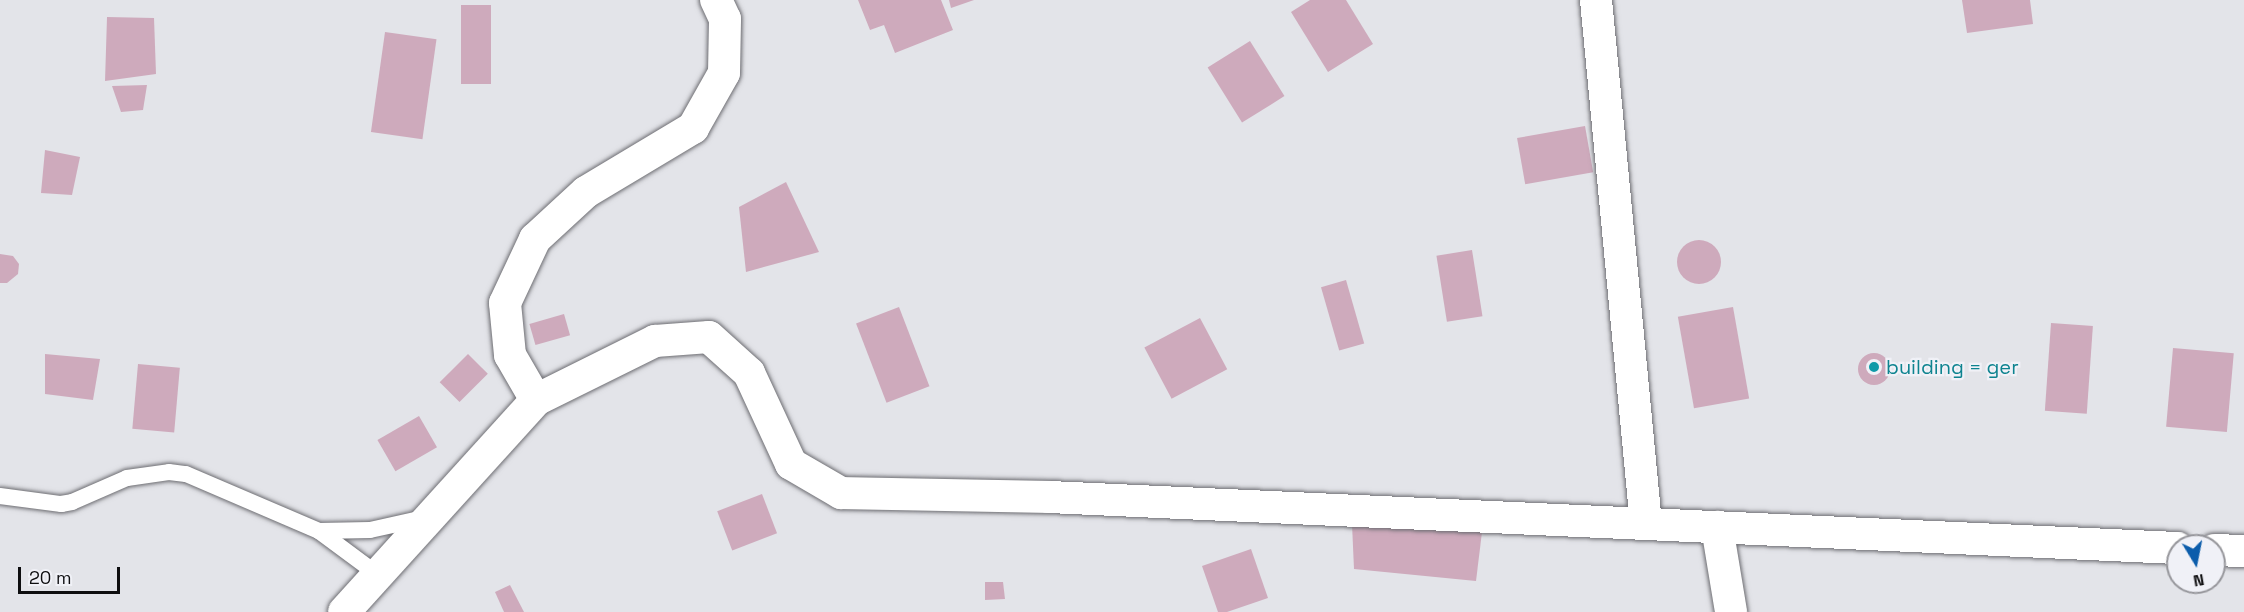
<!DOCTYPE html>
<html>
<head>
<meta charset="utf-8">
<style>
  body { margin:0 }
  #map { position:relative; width:2244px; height:612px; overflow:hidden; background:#e3e4e9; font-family:"Space Grotesk",sans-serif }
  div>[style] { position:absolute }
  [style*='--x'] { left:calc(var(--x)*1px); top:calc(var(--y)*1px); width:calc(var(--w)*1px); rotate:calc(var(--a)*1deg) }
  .building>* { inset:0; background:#ceaabc; transform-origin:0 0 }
  .round { border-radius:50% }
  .roads { filter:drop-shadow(0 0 2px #6d6d72) drop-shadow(0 0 2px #6d6d72) }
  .lane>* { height:16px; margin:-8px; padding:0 8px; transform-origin:8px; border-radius:8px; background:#fff }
  .street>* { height:32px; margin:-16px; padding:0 16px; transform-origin:16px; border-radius:16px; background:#fff }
  .dots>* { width:16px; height:16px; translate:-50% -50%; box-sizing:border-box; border:3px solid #f0f1f7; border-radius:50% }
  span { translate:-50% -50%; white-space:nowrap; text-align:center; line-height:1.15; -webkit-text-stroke:4.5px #f0f1f7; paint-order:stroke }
  .culture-label { font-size:20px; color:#0d838f }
  .left { translate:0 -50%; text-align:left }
  .north { position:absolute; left:2166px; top:534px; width:60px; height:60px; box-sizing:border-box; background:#f0f1f7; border:2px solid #96969b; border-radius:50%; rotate:170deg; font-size:16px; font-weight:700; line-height:24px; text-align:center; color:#0e0e10 }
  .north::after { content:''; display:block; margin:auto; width:21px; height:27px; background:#0c5dab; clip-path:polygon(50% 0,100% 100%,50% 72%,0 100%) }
  .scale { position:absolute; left:18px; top:567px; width:102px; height:27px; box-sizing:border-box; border:3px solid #0e0e10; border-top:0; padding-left:8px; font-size:18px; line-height:21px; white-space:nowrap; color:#0e0e10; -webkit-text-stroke:4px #f0f1f7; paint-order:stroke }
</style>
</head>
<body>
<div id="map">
  <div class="building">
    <div style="clip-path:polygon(858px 0,941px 0,953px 30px,895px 53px,884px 25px,870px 30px)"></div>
    <div style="clip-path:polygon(949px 0,974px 0,951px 8px)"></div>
    <div style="clip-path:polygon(1310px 0,1346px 0,1373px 44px,1328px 72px,1291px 12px)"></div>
    <div style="clip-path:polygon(1962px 0,2030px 0,2033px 24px,1967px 33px)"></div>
    <div style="left:461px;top:5px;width:30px;height:79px"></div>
    <div style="clip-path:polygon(107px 17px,154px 18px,156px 74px,105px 81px)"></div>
    <div style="left:385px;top:32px;width:52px;height:101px;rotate:8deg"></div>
    <div style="left:1250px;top:41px;width:65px;height:50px;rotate:58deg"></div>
    <div style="clip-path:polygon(147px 85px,143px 110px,121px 112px,112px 86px)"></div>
    <div style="left:1585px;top:126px;width:47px;height:69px;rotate:80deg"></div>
    <div style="clip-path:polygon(45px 150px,80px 157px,72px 195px,41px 193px)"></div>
    <div style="clip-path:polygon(786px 182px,819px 252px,746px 272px,739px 207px)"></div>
    <div class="round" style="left:1677px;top:240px;width:44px;height:44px"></div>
    <div style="left:1472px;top:250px;width:67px;height:36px;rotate:81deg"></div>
    <div style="clip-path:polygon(0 254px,13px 256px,19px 264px,18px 274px,7px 283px,0 283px)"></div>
    <div style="left:1346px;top:280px;width:66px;height:26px;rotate:74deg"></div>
    <div style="left:899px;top:307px;width:85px;height:46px;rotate:69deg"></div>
    <div style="left:1733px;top:307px;width:93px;height:56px;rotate:80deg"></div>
    <div style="left:564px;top:314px;width:22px;height:36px;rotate:74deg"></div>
    <div style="left:1200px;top:318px;width:58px;height:63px;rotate:62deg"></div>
    <div style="left:2051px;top:323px;width:42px;height:88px;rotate:4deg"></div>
    <div style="left:2173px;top:348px;width:61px;height:79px;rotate:5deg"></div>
    <div class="round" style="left:1858px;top:353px;width:32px;height:32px"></div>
    <div style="clip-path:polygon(45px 354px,100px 359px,93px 400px,45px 394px)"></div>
    <div style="left:468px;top:354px;width:28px;height:40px;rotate:45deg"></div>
    <div style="left:138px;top:364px;width:42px;height:65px;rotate:5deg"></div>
    <div style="left:419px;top:416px;width:36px;height:48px;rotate:60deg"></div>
    <div style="left:762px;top:494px;width:42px;height:48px;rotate:69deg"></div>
    <div style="clip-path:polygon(1352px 524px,1482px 532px,1476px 581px,1354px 569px)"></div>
    <div style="clip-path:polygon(1251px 549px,1268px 598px,1227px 612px,1218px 612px,1202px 566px)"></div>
    <div style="clip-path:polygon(985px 582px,1003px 582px,1005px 599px,985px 600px)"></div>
    <div style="clip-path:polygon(510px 585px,524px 612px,504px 612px,495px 592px)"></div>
  </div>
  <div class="roads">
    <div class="lane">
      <div style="--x:0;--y:496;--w:62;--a:7.5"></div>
      <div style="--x:61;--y:504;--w:11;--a:-10"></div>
      <div style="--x:72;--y:502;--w:60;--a:-23.6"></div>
      <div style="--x:127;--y:478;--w:42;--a:-8.1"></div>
      <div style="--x:169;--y:472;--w:17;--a:7"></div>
      <div style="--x:186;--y:474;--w:145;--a:23.2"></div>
      <div style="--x:319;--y:531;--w:72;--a:36.6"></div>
      <div style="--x:319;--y:531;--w:51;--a:-1.1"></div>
      <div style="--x:370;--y:530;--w:55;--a:-12.5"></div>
    </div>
    <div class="street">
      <div style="--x:1596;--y:0;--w:526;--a:84.55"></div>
      <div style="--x:536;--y:400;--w:52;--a:-120"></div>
      <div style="--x:510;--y:355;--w:52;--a:-95.5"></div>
      <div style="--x:505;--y:303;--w:71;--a:-64.9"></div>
      <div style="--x:535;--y:239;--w:69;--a:-42.7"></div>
      <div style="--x:586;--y:192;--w:125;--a:-30.9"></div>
      <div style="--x:693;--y:128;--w:63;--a:-60.6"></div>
      <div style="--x:724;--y:73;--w:54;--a:-88.9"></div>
      <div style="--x:725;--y:19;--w:21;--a:-115"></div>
      <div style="--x:1717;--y:527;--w:86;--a:80.6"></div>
      <div style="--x:2214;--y:550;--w:30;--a:2"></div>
      <div style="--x:344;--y:612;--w:286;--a:-47.8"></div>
      <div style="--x:536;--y:400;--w:133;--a:-26.4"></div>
      <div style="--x:655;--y:341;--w:54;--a:-4.2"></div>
      <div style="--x:709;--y:337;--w:54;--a:42"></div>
      <div style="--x:749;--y:373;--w:100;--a:65.2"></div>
      <div style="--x:791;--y:464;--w:58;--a:30.1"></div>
      <div style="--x:841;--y:493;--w:208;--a:1.1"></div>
      <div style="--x:1049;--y:497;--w:1130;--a:2.59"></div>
    </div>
  </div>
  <div class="dots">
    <div style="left:1874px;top:367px;background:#0f9aa8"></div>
  </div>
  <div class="culture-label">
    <span class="left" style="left:1886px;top:367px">building = ger</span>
  </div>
  <div class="north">N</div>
  <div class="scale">20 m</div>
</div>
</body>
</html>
